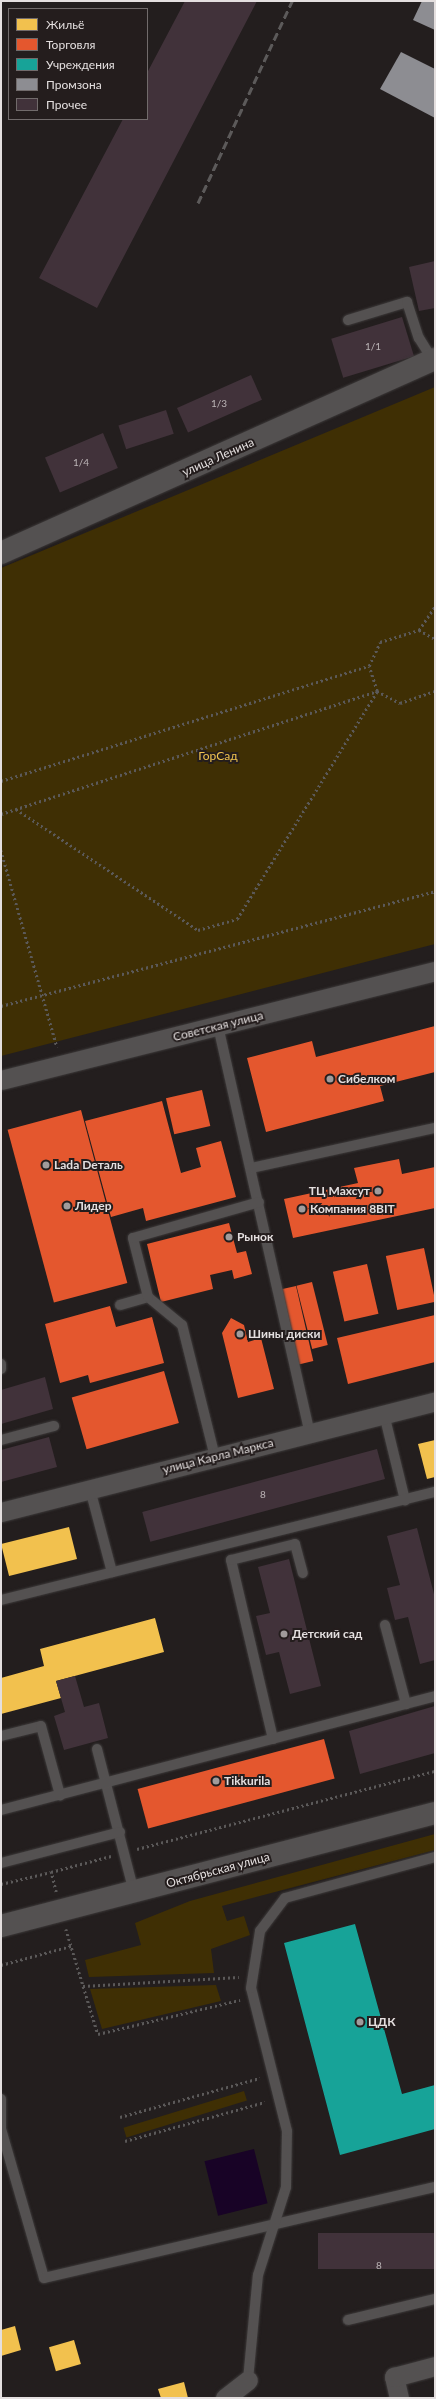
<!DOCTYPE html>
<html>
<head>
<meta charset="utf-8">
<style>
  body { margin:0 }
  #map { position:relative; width:436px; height:2399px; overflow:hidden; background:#231e1e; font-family:Lato,sans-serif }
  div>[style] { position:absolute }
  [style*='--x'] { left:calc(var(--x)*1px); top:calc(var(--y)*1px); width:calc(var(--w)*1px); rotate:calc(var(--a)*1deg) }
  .green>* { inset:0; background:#3f2f04; transform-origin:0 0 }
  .water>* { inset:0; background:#180326; transform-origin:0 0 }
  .homes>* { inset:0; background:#f2c14e; transform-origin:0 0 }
  .shops>* { inset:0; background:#e4572e; transform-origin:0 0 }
  .public>* { inset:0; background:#17a398 }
  .industry>* { inset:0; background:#8d8d92 }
  .building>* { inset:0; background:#41323a; transform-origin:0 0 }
  .path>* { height:2.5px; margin-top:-1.25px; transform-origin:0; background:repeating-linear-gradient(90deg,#5b5959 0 2px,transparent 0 5px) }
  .roads { filter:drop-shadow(0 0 1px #3d3a3a) drop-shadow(0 0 1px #3d3a3a) }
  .service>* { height:10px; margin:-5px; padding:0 5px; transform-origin:5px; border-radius:5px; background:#545151 }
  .minor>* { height:19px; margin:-9.5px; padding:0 9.5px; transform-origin:9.5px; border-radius:9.5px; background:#545151 }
  .tertiary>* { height:22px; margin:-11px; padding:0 11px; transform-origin:11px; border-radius:11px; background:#545151 }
  .rail>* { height:3px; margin-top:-1.5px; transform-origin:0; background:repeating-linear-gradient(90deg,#5c5a5a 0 8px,transparent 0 12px) }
  .dots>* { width:11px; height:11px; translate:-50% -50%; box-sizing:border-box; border:2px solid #241d1d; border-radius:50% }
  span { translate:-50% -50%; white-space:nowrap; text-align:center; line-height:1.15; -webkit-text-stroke:4px #241d1d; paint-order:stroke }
  .number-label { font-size:10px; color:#bbb4b6 }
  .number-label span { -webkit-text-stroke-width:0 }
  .street-label { font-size:12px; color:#e4dfdf }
  .park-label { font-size:12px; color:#f0c44f }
  .poi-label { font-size:12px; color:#e4dfdf; font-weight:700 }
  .left { translate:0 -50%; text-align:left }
  .right { translate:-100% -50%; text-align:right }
  .frame { position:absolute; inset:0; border:2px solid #e4dfdf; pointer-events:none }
  .legend { position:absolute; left:8px; top:8px; width:140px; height:112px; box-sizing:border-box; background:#241d1d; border:1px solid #716b6b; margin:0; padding:5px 7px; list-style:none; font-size:12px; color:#e4dfdf }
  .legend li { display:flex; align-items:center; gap:8px; height:20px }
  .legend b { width:20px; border:1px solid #716b6b }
</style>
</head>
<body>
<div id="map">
  <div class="green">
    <div style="clip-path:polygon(435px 387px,435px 944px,1px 1056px,1px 568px)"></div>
    <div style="clip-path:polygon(435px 1834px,435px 1850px,222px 1906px,227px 1921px,244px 1916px,250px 1935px,211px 1949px,214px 1973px,89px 1977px,85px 1960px,141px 1945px,135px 1923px,190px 1901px)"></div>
    <div style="clip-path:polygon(216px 1985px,221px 2001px,102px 2029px,90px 1989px)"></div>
    <div style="left:244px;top:2091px;width:10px;height:126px;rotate:73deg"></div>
  </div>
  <div class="water">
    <div style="left:254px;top:2149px;width:56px;height:51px;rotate:76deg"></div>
  </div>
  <div class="homes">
    <div style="clip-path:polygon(435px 1440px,435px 1477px,427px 1479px,418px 1444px)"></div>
    <div style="left:69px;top:1527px;width:33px;height:70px;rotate:76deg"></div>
    <div style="clip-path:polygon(155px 1618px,164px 1652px,56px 1681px,61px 1698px,1px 1714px,1px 1678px,44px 1666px,40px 1649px)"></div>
    <div style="clip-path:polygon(15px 2326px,21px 2350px,1px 2356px,1px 2330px)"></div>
    <div style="left:74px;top:2340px;width:25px;height:26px;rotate:74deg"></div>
    <div style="clip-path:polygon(184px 2382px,188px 2398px,161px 2398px,158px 2389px)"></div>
  </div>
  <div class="shops">
    <div style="clip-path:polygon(435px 1026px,435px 1072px,380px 1086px,384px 1101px,266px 1132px,247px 1058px,312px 1041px,316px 1057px)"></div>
    <div style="left:202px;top:1090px;width:37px;height:37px;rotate:77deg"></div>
    <div style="clip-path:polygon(162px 1101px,181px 1173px,201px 1167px,196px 1148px,221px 1141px,236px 1197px,146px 1221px,143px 1208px,111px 1217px,85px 1121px)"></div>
    <div style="left:81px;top:1110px;width:179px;height:76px;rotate:75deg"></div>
    <div style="clip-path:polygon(399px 1159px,402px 1174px,435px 1167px,435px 1208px,293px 1238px,284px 1199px,358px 1183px,354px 1168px)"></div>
    <div style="clip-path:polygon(229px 1223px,237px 1253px,246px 1251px,252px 1274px,234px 1279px,232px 1270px,210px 1275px,213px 1289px,161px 1302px,147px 1244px)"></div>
    <div style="left:424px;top:1248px;width:55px;height:39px;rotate:78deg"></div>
    <div style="left:367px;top:1264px;width:51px;height:35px;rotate:77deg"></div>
    <div style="left:312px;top:1282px;width:65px;height:16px;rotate:76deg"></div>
    <div style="left:296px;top:1286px;width:77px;height:15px;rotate:77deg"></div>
    <div style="clip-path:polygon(110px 1306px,116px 1327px,152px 1317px,164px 1363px,90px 1383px,88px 1375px,60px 1383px,45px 1324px)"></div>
    <div style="clip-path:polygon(435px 1315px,435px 1362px,348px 1384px,337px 1338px)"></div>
    <div style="clip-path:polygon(231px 1318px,244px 1325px,248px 1342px,261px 1338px,274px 1389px,238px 1398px,222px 1333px)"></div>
    <div style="left:164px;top:1371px;width:54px;height:96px;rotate:74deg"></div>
    <div style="left:324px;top:1739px;width:41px;height:193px;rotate:75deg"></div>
  </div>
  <div class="public">
    <div style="clip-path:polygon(355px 1924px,402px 2094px,435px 2085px,435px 2129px,340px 2155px,284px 1943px)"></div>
  </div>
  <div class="industry">
    <div style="clip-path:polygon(422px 1px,435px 1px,435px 30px,413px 20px)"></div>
    <div style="clip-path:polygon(401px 52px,435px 69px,435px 118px,380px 89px)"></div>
  </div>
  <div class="building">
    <div style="clip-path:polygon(185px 1px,257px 1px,97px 308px,39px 278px,123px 119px,147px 119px,147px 73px)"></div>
    <div style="clip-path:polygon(435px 261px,435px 308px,419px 311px,409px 267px)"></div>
    <div style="left:402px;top:317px;width:41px;height:74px;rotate:73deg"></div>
    <div style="left:251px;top:375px;width:27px;height:81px;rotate:66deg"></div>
    <div style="left:166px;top:410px;width:25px;height:50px;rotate:72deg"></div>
    <div style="left:103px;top:433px;width:38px;height:63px;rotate:67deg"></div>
    <div style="clip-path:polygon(45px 1377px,53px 1409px,1px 1424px,1px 1390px)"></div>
    <div style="clip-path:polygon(49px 1437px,57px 1467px,1px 1482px,1px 1450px)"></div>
    <div style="left:377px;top:1449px;width:31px;height:243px;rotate:75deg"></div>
    <div style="clip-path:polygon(417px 1528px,435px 1598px,435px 1660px,420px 1664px,408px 1617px,395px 1620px,387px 1588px,400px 1585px,387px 1536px)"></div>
    <div style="clip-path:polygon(289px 1559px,321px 1686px,290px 1694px,279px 1652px,266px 1655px,256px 1616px,270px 1613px,258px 1567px)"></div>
    <div style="clip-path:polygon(75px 1676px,84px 1707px,99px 1703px,108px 1738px,64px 1750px,54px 1716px,65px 1712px,56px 1681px)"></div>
    <div style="clip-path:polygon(435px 1706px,435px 1753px,360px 1774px,349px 1731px)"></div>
    <div style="left:435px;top:2233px;width:36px;height:117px;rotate:90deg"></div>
  </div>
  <div class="path">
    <div style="--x:419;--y:630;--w:29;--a:-56"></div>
    <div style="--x:1;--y:781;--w:386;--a:-17.4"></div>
    <div style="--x:16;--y:809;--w:219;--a:33.6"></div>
    <div style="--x:198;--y:930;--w:41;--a:-15.8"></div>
    <div style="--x:237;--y:919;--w:268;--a:-58.4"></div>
    <div style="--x:377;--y:691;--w:26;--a:-108"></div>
    <div style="--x:369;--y:666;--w:26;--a:-65"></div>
    <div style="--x:380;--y:642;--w:41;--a:-17.1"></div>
    <div style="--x:419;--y:630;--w:18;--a:29"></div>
    <div style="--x:1;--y:814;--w:396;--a:-18.1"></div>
    <div style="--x:377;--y:691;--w:26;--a:28"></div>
    <div style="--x:400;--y:703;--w:37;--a:-19"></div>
    <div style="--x:1;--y:850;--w:205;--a:74.1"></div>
    <div style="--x:1;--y:1006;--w:449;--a:-14.8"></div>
    <div style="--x:137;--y:1849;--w:308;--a:-14.7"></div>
    <div style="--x:1;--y:1884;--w:51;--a:-13.5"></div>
    <div style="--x:56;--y:1892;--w:21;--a:-104"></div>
    <div style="--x:51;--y:1872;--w:62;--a:-14.9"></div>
    <div style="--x:66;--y:1929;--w:110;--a:73.1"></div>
    <div style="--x:98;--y:2034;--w:146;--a:-13.5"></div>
    <div style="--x:1;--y:1965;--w:73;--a:-15.2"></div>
    <div style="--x:83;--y:1986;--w:156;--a:-3.3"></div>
    <div style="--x:120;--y:2117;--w:145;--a:-15.6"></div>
    <div style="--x:125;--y:2141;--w:145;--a:-15.6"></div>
  </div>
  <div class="roads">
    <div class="service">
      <div style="--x:348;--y:320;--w:62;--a:-17"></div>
      <div style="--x:407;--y:302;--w:38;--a:72"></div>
      <div style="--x:419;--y:338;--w:26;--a:58"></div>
      <div style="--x:218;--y:1026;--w:417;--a:77.3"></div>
      <div style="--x:251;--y:1168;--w:188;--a:-12.3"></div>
      <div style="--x:120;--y:1305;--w:29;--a:-16"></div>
      <div style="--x:1;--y:1364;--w:5;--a:90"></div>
      <div style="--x:384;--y:1414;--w:89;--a:76.3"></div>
      <div style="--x:1;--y:1440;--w:55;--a:-14.8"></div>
      <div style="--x:215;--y:1457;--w:136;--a:-104"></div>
      <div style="--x:182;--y:1325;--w:44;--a:-140.5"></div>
      <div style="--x:148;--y:1297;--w:61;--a:-104.3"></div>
      <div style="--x:133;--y:1238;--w:131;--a:-15.9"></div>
      <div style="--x:90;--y:1489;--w:86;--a:75.2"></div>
      <div style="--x:1;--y:1600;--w:447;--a:-14"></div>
      <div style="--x:385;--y:1625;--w:82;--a:75.1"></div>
      <div style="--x:1;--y:1736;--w:41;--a:-14"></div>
      <div style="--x:41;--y:1726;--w:72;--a:74.6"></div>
      <div style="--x:273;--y:1739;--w:184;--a:-103.2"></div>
      <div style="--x:231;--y:1560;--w:66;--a:-14"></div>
      <div style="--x:295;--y:1544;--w:30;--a:75"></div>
      <div style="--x:97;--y:1749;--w:148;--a:75.5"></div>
      <div style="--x:1;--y:1810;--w:449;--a:-14.7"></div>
      <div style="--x:1;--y:1863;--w:123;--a:-14.6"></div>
      <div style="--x:1;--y:2099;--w:30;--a:90"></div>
      <div style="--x:1;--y:2129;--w:155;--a:73.9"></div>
      <div style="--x:44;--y:2278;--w:401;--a:-13.1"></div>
      <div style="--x:348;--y:2320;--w:89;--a:-13.6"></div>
      <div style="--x:248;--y:2380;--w:105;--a:-84.6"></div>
      <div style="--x:258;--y:2275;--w:92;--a:-72.3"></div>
      <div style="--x:286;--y:2187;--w:56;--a:-89"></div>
      <div style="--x:287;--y:2131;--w:147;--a:-104.1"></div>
      <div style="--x:251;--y:1988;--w:58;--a:-81"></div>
      <div style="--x:260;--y:1931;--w:41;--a:-52.9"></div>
      <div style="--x:285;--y:1898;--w:156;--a:-15.3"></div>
    </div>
    <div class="minor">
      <div style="--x:1;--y:1080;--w:447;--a:-14.1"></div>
      <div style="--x:1;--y:1512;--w:448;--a:-14.3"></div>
      <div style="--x:225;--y:2398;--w:29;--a:-38"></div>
      <div style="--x:399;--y:2398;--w:22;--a:-103"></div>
      <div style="--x:394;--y:2377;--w:42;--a:-15"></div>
    </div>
    <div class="tertiary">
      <div style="--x:1;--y:553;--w:475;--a:-24.1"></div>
      <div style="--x:1;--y:1926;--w:448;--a:-14.6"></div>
    </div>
  </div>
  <div class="rail">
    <div style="--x:198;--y:203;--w:223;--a:-65"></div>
  </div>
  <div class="dots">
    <div style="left:330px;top:1079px;background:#a09b9b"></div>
    <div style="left:46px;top:1165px;background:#a09b9b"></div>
    <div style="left:378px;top:1191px;background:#a09b9b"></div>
    <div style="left:67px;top:1206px;background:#a09b9b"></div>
    <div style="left:302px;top:1209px;background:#a09b9b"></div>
    <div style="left:229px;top:1237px;background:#a09b9b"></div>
    <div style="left:240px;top:1334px;background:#a09b9b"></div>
    <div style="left:284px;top:1634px;background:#a09b9b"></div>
    <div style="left:216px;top:1781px;background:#a09b9b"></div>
    <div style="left:360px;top:2022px;background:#a09b9b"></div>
  </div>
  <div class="number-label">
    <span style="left:373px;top:347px">1/1</span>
    <span style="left:219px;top:404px">1/3</span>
    <span style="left:81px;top:463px">1/4</span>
    <span style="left:263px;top:1495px">8</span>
    <span style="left:379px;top:2266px">8</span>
  </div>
  <div class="street-label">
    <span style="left:218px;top:457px;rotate:-24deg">улица Ленина</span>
    <span style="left:218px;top:1026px;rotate:-14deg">Советская улица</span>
    <span style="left:218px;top:1456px;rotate:-14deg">улица Карла Маркса</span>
    <span style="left:218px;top:1870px;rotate:-15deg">Октябрьская улица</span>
  </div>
  <div class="park-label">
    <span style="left:218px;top:756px">ГорСад</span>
  </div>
  <div class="poi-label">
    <span class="left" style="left:338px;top:1079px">Сибелком</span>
    <span class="left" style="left:54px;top:1165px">Lada Dеталь</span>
    <span class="right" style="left:370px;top:1191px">ТЦ Махсут</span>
    <span class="left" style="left:75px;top:1206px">Лидер</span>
    <span class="left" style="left:310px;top:1209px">Компания 8BIT</span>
    <span class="left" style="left:237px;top:1237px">Рынок</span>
    <span class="left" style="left:248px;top:1334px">Шины диски</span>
    <span class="left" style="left:292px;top:1634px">Детский сад</span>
    <span class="left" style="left:224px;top:1781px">Tikkurila</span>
    <span class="left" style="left:368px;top:2022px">ЦДК</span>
  </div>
  <div class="frame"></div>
  <ul class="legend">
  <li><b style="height:11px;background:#f2c14e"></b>Жильё</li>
  <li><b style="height:11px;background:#e4572e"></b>Торговля</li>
  <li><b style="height:11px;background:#17a398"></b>Учреждения</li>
  <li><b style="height:11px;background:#8d8d92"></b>Промзона</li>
  <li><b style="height:11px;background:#41323a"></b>Прочее</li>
  </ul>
</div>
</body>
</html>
